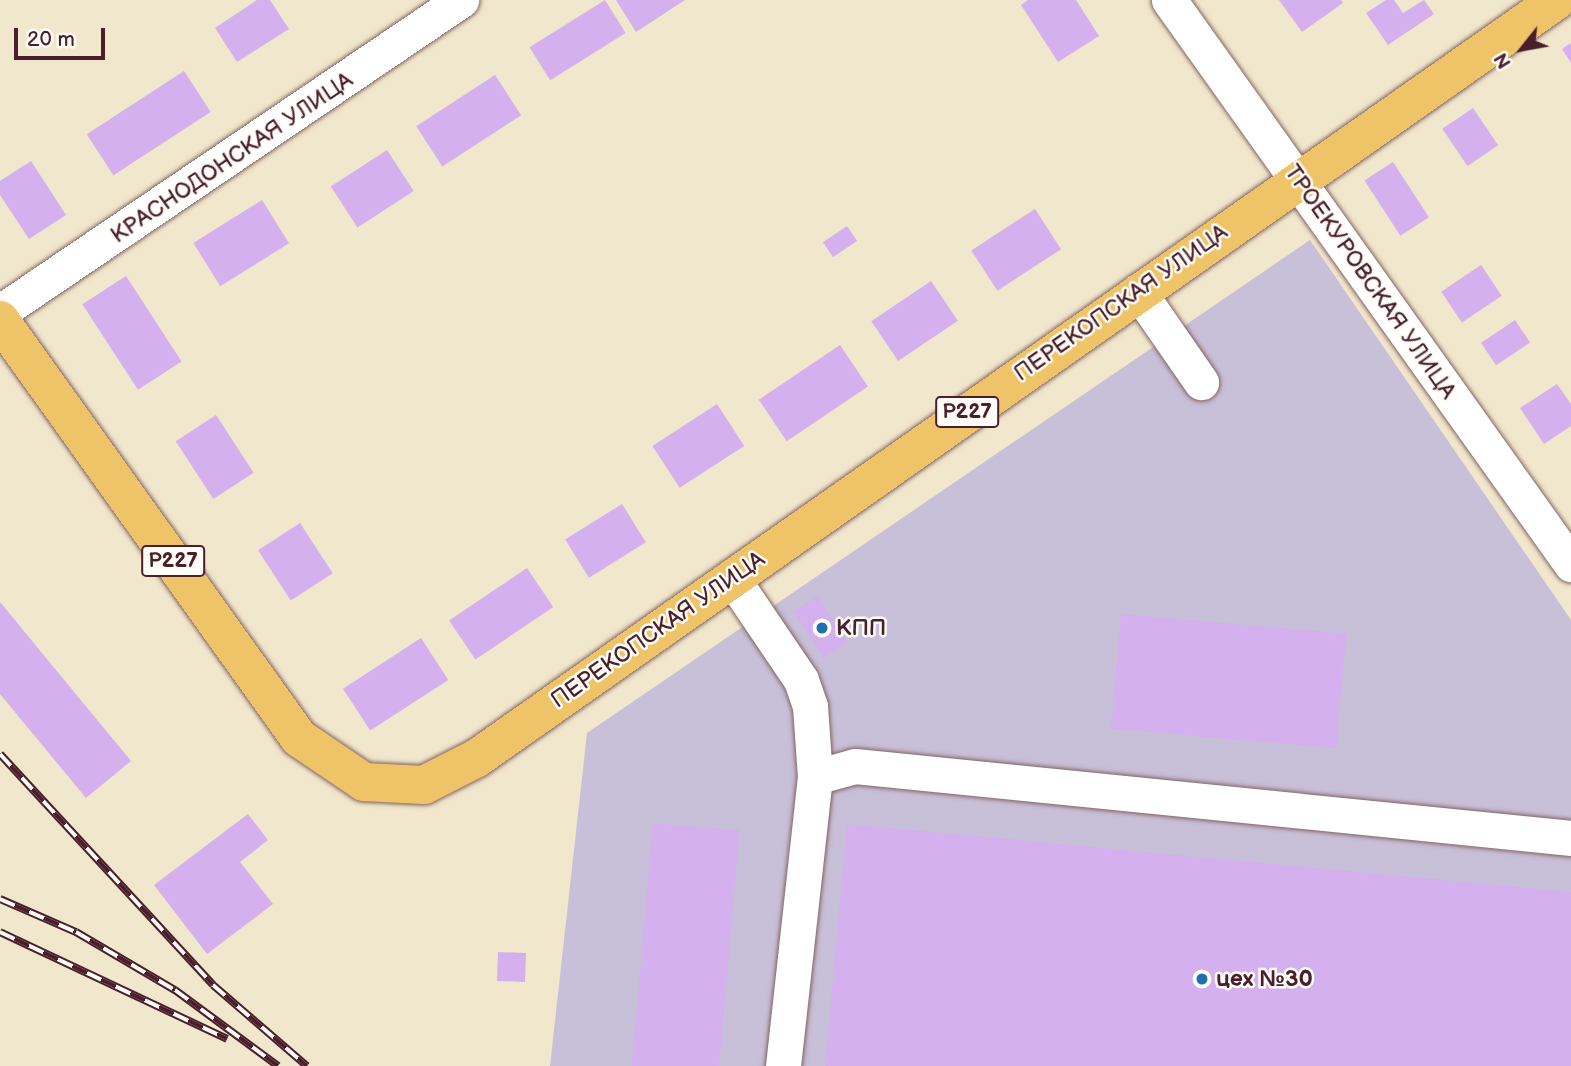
<!DOCTYPE html>
<html>
<head>
<meta charset="utf-8">
<style>
  body { margin:0 }
  #map { position:relative; width:1571px; height:1066px; overflow:hidden; background:#f1e7cc; font-family:"Balsamiq Sans",sans-serif }
  div>[style] { position:absolute }
  [style*='--x'] { left:calc(var(--x)*1px); top:calc(var(--y)*1px); width:calc(var(--w)*1px); rotate:calc(var(--a)*1deg) }
  .industrial>* { inset:0; background:#c8bfd8 }
  .building>* { inset:0; background:#d4b0ee; transform-origin:0 0 }
  .roads { filter:drop-shadow(0 0 2px #846563) drop-shadow(0 0 2px #846563) }
  .minor>* { height:35px; margin:-17.5px; padding:0 17.5px; transform-origin:17.5px; border-radius:17.5px; background:#fff }
  .major>* { height:38px; margin:-19px; padding:0 19px; transform-origin:19px; border-radius:19px; background:#efc469 }
  .rail>* { height:8px; margin-top:-4px; transform-origin:0; background:repeating-linear-gradient(90deg,#fdfcf7 0 16px,#4a1f2b 0 32px); box-sizing:border-box; border-block:2px solid #4a1f2b }
  .dots>* { width:19px; height:19px; translate:-50% -50%; box-sizing:border-box; border:4px solid #fdfcf7; border-radius:50% }
  span { translate:-50% -50%; white-space:nowrap; text-align:center; line-height:1.15; -webkit-text-stroke:5px #fdfcf7; paint-order:stroke }
  .shield-label span { padding:2px 5px; background:#fdfcf7; border:2px solid; border-radius:5px; -webkit-text-stroke-width:0 }
  .shield-label { font-size:21px; color:#4a1f2b; font-weight:700 }
  .street-label { font-size:23px; color:#4a1f2b }
  .poi-label { font-size:23px; color:#4a1f2b; font-weight:700 }
  .left { translate:0 -50%; text-align:left }
  .north { position:absolute; left:1487px; top:14px; width:70px; height:70px; -webkit-text-stroke:5px #fdfcf7; paint-order:stroke; rotate:239deg; font-size:19px; font-weight:700; line-height:28px; text-align:center; color:#4a1f2b }
  .north::after { content:''; display:block; margin:auto; width:24px; height:32px; background:#4a1f2b; clip-path:polygon(50% 0,100% 100%,50% 72%,0 100%) }
  .scale { position:absolute; left:14px; top:28px; width:91px; height:32px; box-sizing:border-box; border:4px solid #4a1f2b; border-top:0; padding-left:9px; font-size:21px; line-height:24px; white-space:nowrap; color:#4a1f2b; -webkit-text-stroke:5px #fdfcf7; paint-order:stroke }
</style>
</head>
<body>
<div id="map">
  <div class="industrial">
    <div style="clip-path:polygon(1310px 240px,1571px 620px,1571px 1066px,550px 1066px,587px 733px)"></div>
  </div>
  <div class="building">
    <div style="clip-path:polygon(257px 0,270px 0,289px 29px,237px 62px,215px 28px)"></div>
    <div style="left:605px;top:0;width:39px;height:89px;rotate:58deg"></div>
    <div style="clip-path:polygon(616px 0,685px 0,636px 32px)"></div>
    <div style="clip-path:polygon(1028px 0,1076px 0,1099px 36px,1058px 62px,1021px 5px)"></div>
    <div style="clip-path:polygon(1279px 0,1341px 0,1343px 3px,1302px 32px)"></div>
    <div style="clip-path:polygon(1386px 0,1394px 0,1403px 13px,1424px 0,1434px 14px,1388px 45px,1366px 13px)"></div>
    <div style="clip-path:polygon(1571px 43px,1571px 63px,1562px 49px)"></div>
    <div style="left:184px;top:71px;width:49px;height:116px;rotate:57deg"></div>
    <div style="left:495px;top:75px;width:48px;height:94px;rotate:57deg"></div>
    <div style="left:1473px;top:108px;width:45px;height:37px;rotate:56deg"></div>
    <div style="left:387px;top:150px;width:49px;height:67px;rotate:57deg"></div>
    <div style="clip-path:polygon(31px 161px,66px 215px,29px 239px,0 195px,0 181px)"></div>
    <div style="left:1393px;top:162px;width:66px;height:34px;rotate:57deg"></div>
    <div style="left:262px;top:200px;width:51px;height:81px;rotate:58deg"></div>
    <div style="left:1035px;top:209px;width:48px;height:76px;rotate:57deg"></div>
    <div style="left:847px;top:226px;width:18px;height:29px;rotate:56deg"></div>
    <div style="left:1481px;top:265px;width:37px;height:48px;rotate:56deg"></div>
    <div style="left:126px;top:276px;width:102px;height:52px;rotate:57deg"></div>
    <div style="left:931px;top:281px;width:48px;height:72px;rotate:56deg"></div>
    <div style="left:1515px;top:320px;width:27px;height:41px;rotate:56deg"></div>
    <div style="left:840px;top:345px;width:50px;height:98px;rotate:56deg"></div>
    <div style="clip-path:polygon(1557px 384px,1571px 404px,1571px 426px,1544px 444px,1520px 408px)"></div>
    <div style="left:717px;top:404px;width:50px;height:77px;rotate:57deg"></div>
    <div style="left:216px;top:415px;width:69px;height:48px;rotate:57deg"></div>
    <div style="left:622px;top:504px;width:45px;height:67px;rotate:58deg"></div>
    <div style="left:300px;top:523px;width:60px;height:50px;rotate:57deg"></div>
    <div style="left:527px;top:568px;width:47px;height:94px;rotate:56deg"></div>
    <div style="left:818px;top:596px;width:55px;height:29px;rotate:57deg"></div>
    <div style="clip-path:polygon(0 602px,131px 761px,86px 798px,0 694px)"></div>
    <div style="left:1121px;top:614px;width:226px;height:115px;rotate:5deg"></div>
    <div style="left:421px;top:638px;width:50px;height:93px;rotate:57deg"></div>
    <div style="clip-path:polygon(248px 814px,268px 840px,240px 862px,273px 904px,207px 954px,154px 885px)"></div>
    <div style="left:653px;top:823px;width:87px;height:244px;rotate:5deg"></div>
    <div style="clip-path:polygon(847px 824px,1571px 892px,1571px 1066px,825px 1066px)"></div>
    <div style="left:498px;top:952px;width:28px;height:29px;rotate:2deg"></div>
  </div>
  <div class="roads">
    <div class="minor">
      <div style="--x:1169;--y:0;--w:693;--a:54.52"></div>
      <div style="--x:1138;--y:291;--w:111;--a:55.3"></div>
      <div style="--x:0;--y:312;--w:557;--a:-34.09"></div>
      <div style="--x:732;--y:578;--w:123;--a:55.9"></div>
      <div style="--x:801;--y:680;--w:28;--a:71"></div>
      <div style="--x:810;--y:706;--w:71;--a:86"></div>
      <div style="--x:783;--y:1066;--w:291;--a:-83.7"></div>
      <div style="--x:815;--y:777;--w:41;--a:-15.4"></div>
      <div style="--x:855;--y:766;--w:720;--a:5.74"></div>
    </div>
    <div class="major">
      <div style="--x:0;--y:320;--w:514;--a:54.42"></div>
      <div style="--x:299;--y:738;--w:78;--a:34.1"></div>
      <div style="--x:364;--y:782;--w:60;--a:2.9"></div>
      <div style="--x:424;--y:785;--w:59;--a:-27"></div>
      <div style="--x:477;--y:758;--w:1319;--a:-35.06"></div>
    </div>
  </div>
  <div class="rail">
    <div style="--x:0;--y:754;--w:314;--a:47.3"></div>
    <div style="--x:213;--y:985;--w:124;--a:40.8"></div>
    <div style="--x:0;--y:899;--w:83;--a:23.5"></div>
    <div style="--x:76;--y:932;--w:115;--a:30.4"></div>
    <div style="--x:175;--y:990;--w:128;--a:36.4"></div>
    <div style="--x:0;--y:932;--w:251;--a:25.2"></div>
  </div>
  <div class="dots">
    <div style="left:822px;top:628px;background:#1f6fb2"></div>
    <div style="left:1202px;top:979px;background:#1f6fb2"></div>
  </div>
  <div class="shield-label">
    <span style="left:967px;top:412px">Р227</span>
    <span style="left:173px;top:561px">Р227</span>
  </div>
  <div class="street-label">
    <span style="left:232px;top:158px;rotate:-34deg">КРАСНОДОНСКАЯ УЛИЦА</span>
    <span style="left:1370px;top:282px;rotate:55deg">ТРОЕКУРОВСКАЯ УЛИЦА</span>
    <span style="left:1121px;top:303px;rotate:-35deg">ПЕРЕКОПСКАЯ УЛИЦА</span>
    <span style="left:658px;top:630px;rotate:-35deg">ПЕРЕКОПСКАЯ УЛИЦА</span>
  </div>
  <div class="poi-label">
    <span class="left" style="left:836px;top:628px">КПП</span>
    <span class="left" style="left:1216px;top:979px">цех №30</span>
  </div>
  <div class="north">N</div>
  <div class="scale">20 m</div>
</div>
</body>
</html>
